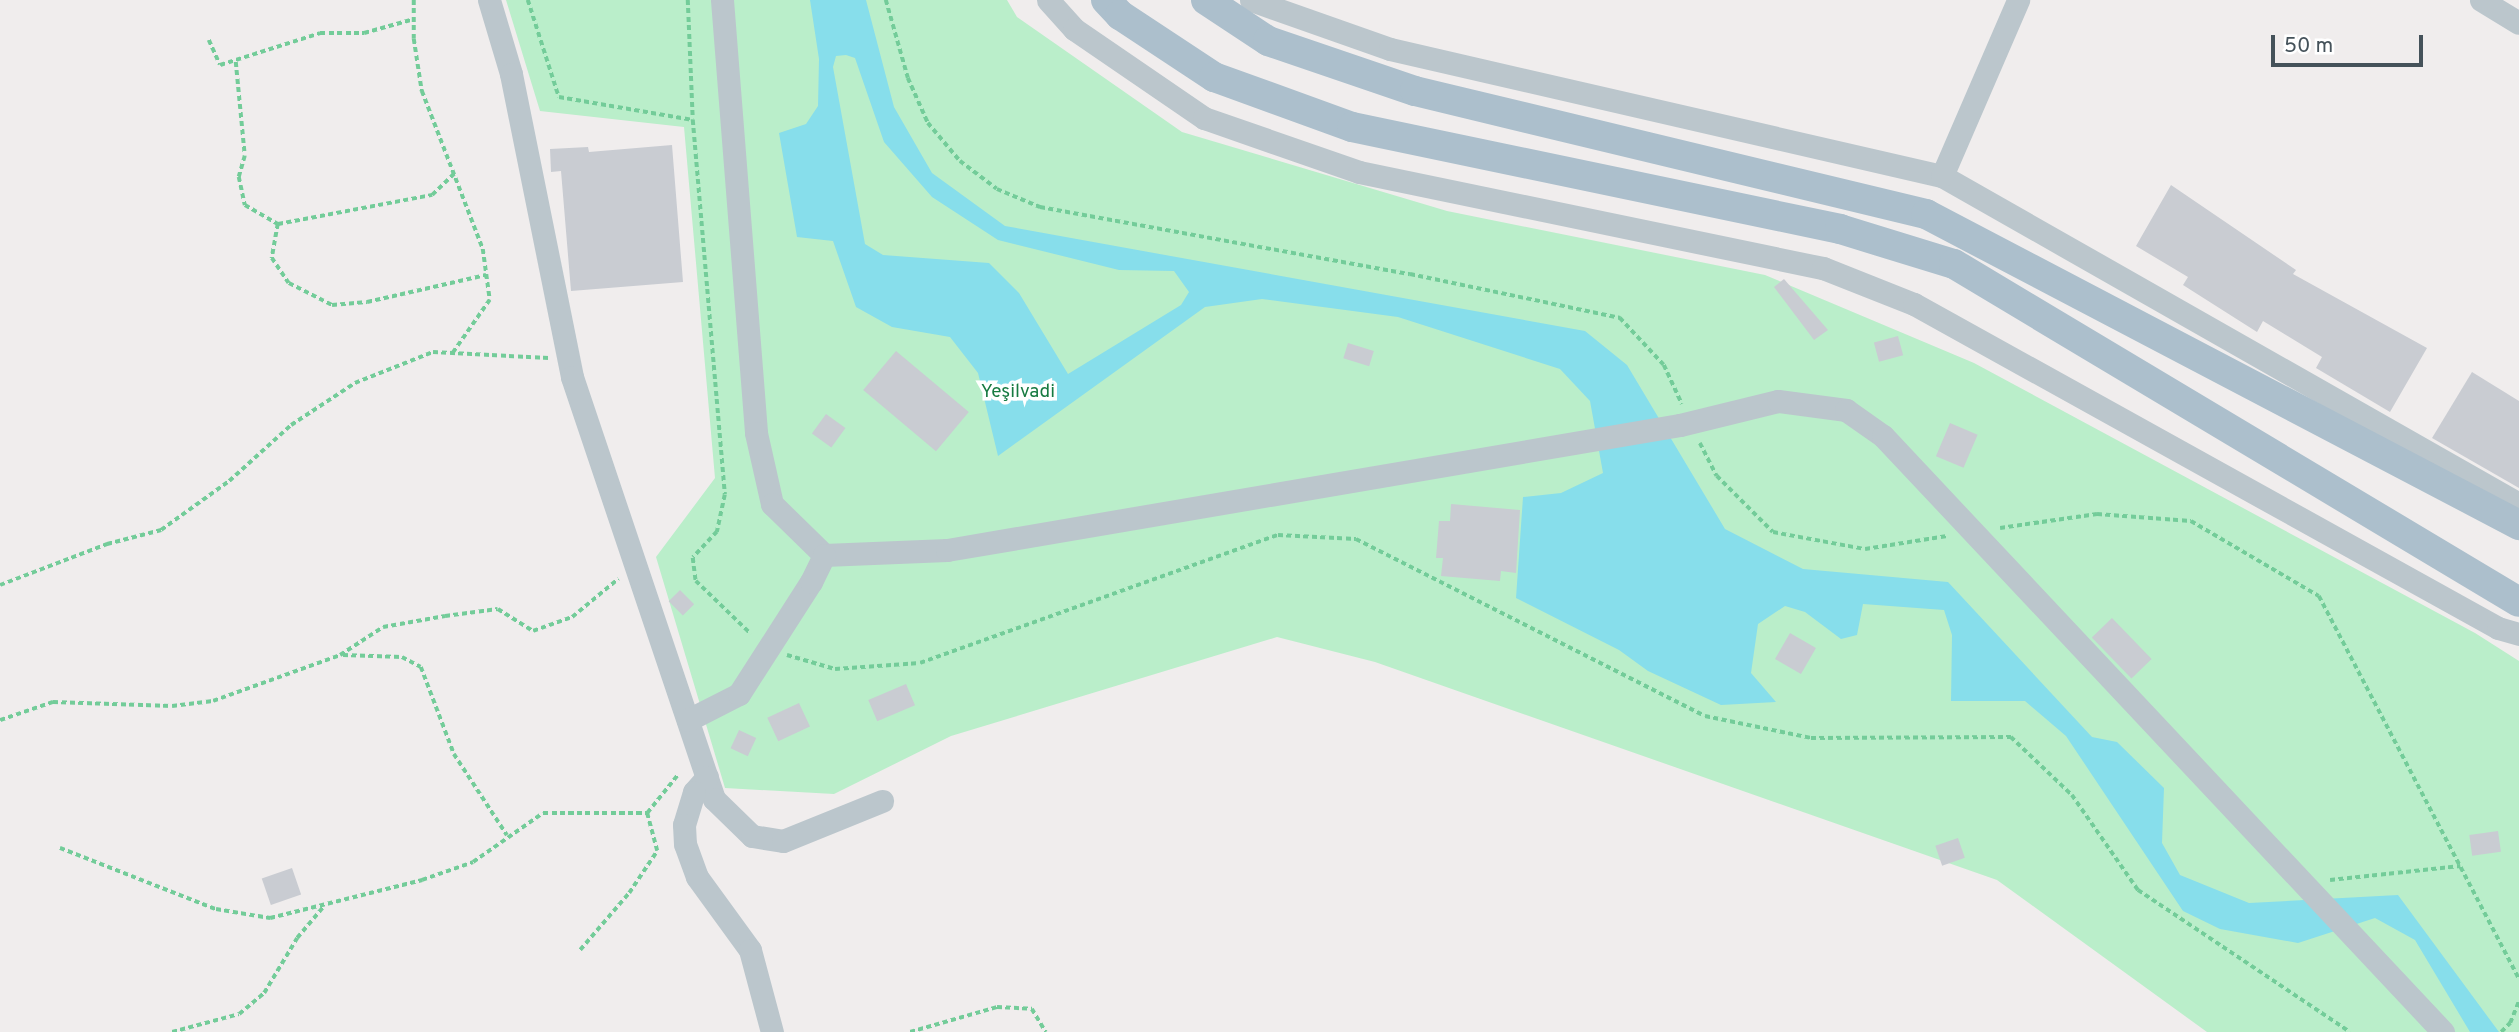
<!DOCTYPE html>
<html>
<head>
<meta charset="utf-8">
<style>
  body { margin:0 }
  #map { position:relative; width:2519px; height:1032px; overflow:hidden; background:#f0eded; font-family:Overpass,sans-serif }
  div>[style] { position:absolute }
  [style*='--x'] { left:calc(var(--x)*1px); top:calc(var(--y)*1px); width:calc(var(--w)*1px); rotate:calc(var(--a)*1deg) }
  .green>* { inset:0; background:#baeeca }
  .water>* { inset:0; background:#87deeb }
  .building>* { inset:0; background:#c9ccd2; transform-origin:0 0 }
  .path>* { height:3.5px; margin-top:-1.75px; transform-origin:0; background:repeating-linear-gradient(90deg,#73cc99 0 5px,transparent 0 8.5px) }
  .minor>* { height:23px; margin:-11.5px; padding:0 11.5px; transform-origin:11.5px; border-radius:11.5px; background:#bbc6cc }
  .major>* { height:30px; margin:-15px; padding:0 15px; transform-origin:15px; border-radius:15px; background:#acbfcc }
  span { translate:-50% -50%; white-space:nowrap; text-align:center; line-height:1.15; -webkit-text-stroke:7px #fff; paint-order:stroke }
  .park-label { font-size:19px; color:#177a41 }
  .scale { position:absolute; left:2271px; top:35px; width:152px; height:32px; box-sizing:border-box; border:4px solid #45525a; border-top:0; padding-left:9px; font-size:21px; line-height:24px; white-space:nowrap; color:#45525a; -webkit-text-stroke:5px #fff; paint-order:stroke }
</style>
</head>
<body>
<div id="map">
  <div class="green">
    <div style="clip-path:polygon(506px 0,1007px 0,1017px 17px,1182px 132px,1447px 211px,1765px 275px,1974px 363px,2475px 633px,2519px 661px,2519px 1032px,2207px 1032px,1997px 880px,1375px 662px,1277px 637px,951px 736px,834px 794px,725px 788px,656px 557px,715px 478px,684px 127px,540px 111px)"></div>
  </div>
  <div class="water">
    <div style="clip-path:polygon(evenodd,810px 0,866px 0,894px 107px,932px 173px,1005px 226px,1585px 331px,1627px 365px,1725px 529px,1803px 569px,1948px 582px,2092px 737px,2117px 742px,2164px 788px,2162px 843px,2180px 875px,2249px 903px,2398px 895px,2499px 1032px,2470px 1032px,2415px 940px,2375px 918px,2298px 943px,2220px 929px,2183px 911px,2066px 736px,2025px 701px,1951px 701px,1952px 635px,1944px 610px,1863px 604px,1857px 635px,1841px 639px,1805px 612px,1785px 606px,1758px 624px,1751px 673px,1776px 702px,1721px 705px,1648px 671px,1619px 650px,1516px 598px,1523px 497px,1561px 493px,1603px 473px,1590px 401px,1560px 369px,1398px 317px,1262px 299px,1205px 307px,998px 456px,978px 373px,950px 337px,892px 327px,856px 307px,833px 241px,797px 237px,779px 133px,806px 124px,818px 106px,819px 59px,810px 0,846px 55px,855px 58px,884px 142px,932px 197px,998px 240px,1119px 270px,1174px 271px,1189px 292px,1181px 305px,1068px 374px,1019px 293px,989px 263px,883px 255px,865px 244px,833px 67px,836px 56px,846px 55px)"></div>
  </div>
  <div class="building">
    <div style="clip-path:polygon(672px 145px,683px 282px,571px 291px,561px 171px,551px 172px,550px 149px,588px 147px,589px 152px)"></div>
    <div style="clip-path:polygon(2171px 185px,2296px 270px,2293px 274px,2427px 348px,2390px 412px,2316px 368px,2322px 357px,2263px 321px,2257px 332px,2183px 285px,2188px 277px,2136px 246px)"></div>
    <div style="clip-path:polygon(1784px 279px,1828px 330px,1814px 340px,1774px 287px)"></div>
    <div style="left:1898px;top:336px;width:20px;height:25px;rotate:75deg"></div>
    <div style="left:1348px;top:343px;width:27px;height:16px;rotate:17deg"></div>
    <div style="left:896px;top:351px;width:95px;height:51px;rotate:40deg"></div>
    <div style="clip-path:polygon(2472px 372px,2519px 401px,2519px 488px,2432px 438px)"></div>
    <div style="left:826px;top:414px;width:24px;height:24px;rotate:36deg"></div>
    <div style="left:1950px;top:423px;width:30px;height:36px;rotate:23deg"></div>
    <div style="clip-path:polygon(1451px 504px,1520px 510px,1516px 573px,1501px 571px,1500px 581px,1441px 576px,1443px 558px,1436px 558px,1439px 521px,1450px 521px)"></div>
    <div style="left:680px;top:590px;width:20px;height:16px;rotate:45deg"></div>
    <div style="left:2112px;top:618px;width:57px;height:28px;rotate:46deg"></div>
    <div style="left:1790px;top:633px;width:30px;height:30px;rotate:30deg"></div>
    <div style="left:906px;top:684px;width:23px;height:41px;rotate:67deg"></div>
    <div style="left:799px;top:703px;width:26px;height:35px;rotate:65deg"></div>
    <div style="left:739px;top:730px;width:19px;height:20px;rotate:25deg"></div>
    <div style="left:2498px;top:831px;width:21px;height:29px;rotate:82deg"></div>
    <div style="left:1958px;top:838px;width:21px;height:24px;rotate:71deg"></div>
    <div style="left:292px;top:868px;width:28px;height:32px;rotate:71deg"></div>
  </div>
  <div class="path">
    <div style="--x:414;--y:0;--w:39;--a:90"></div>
    <div style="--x:414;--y:39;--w:53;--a:81.3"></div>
    <div style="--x:422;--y:91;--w:169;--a:68.9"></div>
    <div style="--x:483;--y:249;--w:51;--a:82.2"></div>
    <div style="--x:490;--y:300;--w:65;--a:124.9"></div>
    <div style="--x:528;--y:0;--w:102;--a:72.3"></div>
    <div style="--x:559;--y:97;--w:136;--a:9.7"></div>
    <div style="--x:688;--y:0;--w:120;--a:87.6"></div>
    <div style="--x:693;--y:120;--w:376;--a:85.1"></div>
    <div style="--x:725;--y:495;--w:38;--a:102"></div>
    <div style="--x:717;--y:532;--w:35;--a:133"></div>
    <div style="--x:693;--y:558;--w:23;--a:83"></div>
    <div style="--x:696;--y:581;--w:76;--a:43.9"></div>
    <div style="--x:886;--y:0;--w:81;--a:74.2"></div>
    <div style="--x:908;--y:78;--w:49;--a:66"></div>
    <div style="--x:928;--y:123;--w:50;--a:49.9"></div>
    <div style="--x:960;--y:161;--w:46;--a:37.1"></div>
    <div style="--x:997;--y:189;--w:47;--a:22.7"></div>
    <div style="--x:1040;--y:207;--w:376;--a:10.3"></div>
    <div style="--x:1410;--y:274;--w:215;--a:11.8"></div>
    <div style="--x:1620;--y:318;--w:64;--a:46.9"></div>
    <div style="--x:1664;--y:365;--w:43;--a:65.2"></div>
    <div style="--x:209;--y:40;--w:27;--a:66"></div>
    <div style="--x:220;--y:65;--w:105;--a:-17.7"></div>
    <div style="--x:320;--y:33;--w:44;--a:0"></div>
    <div style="--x:364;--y:33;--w:52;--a:-15.6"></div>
    <div style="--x:236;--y:62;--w:94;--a:84.5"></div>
    <div style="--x:245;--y:156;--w:22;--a:106"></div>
    <div style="--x:239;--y:177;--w:29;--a:78"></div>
    <div style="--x:245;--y:205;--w:38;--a:30"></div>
    <div style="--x:278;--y:224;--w:35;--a:100"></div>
    <div style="--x:272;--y:258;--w:30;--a:56"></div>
    <div style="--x:289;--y:283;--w:48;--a:27.1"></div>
    <div style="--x:332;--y:305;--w:35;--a:-5"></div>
    <div style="--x:367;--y:302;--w:122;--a:-12.8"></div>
    <div style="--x:278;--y:224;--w:157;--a:-10.7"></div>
    <div style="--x:432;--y:195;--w:33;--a:-44"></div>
    <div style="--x:1700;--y:443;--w:37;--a:63"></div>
    <div style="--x:1717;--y:476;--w:79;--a:45"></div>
    <div style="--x:1773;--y:532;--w:94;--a:10.5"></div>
    <div style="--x:1865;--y:549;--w:83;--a:-9"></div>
    <div style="--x:2000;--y:528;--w:98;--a:-8.2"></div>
    <div style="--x:2097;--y:514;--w:94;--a:4.3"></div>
    <div style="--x:2191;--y:521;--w:148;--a:30.4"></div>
    <div style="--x:2319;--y:596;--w:431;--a:62.4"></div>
    <div style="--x:0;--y:585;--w:115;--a:-21"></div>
    <div style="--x:107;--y:544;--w:56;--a:-14.5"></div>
    <div style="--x:161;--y:530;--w:84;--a:-35.8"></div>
    <div style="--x:229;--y:481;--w:84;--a:-42.1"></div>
    <div style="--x:291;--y:425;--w:77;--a:-33.3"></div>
    <div style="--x:355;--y:383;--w:84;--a:-21.7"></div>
    <div style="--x:433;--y:352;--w:116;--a:3"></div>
    <div style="--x:343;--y:655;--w:59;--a:1.9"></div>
    <div style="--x:402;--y:657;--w:21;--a:28"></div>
    <div style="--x:421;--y:667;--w:93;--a:69.2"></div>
    <div style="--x:454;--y:754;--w:97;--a:56.8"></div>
    <div style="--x:787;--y:655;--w:50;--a:16.3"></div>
    <div style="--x:835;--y:669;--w:85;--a:-4"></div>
    <div style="--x:920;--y:663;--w:380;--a:-19.7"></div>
    <div style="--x:1278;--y:535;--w:78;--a:2.9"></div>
    <div style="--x:1356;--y:539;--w:391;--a:26.9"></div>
    <div style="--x:1705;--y:716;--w:108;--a:11.7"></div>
    <div style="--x:1811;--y:738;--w:200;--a:-0.3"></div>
    <div style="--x:2011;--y:737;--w:84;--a:43.6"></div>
    <div style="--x:2072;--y:795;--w:116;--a:55.2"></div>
    <div style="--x:2138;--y:890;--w:255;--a:33.8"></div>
    <div style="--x:0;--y:720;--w:56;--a:-18.8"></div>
    <div style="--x:53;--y:702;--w:119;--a:1.9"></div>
    <div style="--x:172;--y:706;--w:41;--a:-7"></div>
    <div style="--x:213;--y:701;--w:135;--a:-19.9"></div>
    <div style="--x:340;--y:655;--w:51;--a:-33.1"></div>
    <div style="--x:383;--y:627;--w:63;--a:-10.1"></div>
    <div style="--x:445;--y:616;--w:53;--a:-7.5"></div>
    <div style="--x:498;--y:609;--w:41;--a:32.2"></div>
    <div style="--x:533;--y:631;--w:41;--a:-19.7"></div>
    <div style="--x:572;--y:617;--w:60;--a:-39.6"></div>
    <div style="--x:60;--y:848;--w:168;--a:21.4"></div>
    <div style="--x:216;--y:909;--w:55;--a:9.5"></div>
    <div style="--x:270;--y:918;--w:157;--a:-14"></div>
    <div style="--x:422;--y:880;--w:54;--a:-19.4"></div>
    <div style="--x:473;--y:862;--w:85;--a:-35"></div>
    <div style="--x:543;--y:813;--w:104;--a:0"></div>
    <div style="--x:647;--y:813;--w:48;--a:-51"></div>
    <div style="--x:2330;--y:880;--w:131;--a:-6.1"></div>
    <div style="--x:580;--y:950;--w:75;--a:-49.3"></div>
    <div style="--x:629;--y:893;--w:50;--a:-56.3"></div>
    <div style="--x:657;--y:851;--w:39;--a:-105"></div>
    <div style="--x:172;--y:1032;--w:69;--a:-15"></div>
    <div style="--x:239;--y:1014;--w:33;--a:-40"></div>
    <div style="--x:264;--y:993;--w:64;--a:-59"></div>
    <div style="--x:297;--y:938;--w:42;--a:-49.8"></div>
    <div style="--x:910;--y:1032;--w:91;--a:-16"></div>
    <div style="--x:997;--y:1007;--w:35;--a:3"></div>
    <div style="--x:1032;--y:1009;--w:27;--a:59"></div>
    <div style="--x:2501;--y:1032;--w:13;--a:-45"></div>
    <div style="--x:2510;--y:1023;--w:24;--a:-68"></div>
  </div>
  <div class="minor">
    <div style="--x:489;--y:0;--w:77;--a:73.4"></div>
    <div style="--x:511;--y:74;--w:309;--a:78.6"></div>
    <div style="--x:572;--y:377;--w:445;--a:71.4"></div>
    <div style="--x:714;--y:799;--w:53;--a:44.2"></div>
    <div style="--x:752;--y:836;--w:31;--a:9"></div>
    <div style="--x:783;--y:841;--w:107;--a:-22"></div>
    <div style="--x:722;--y:0;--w:434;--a:85.5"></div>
    <div style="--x:756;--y:433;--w:73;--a:77.3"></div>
    <div style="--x:772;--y:504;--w:73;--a:44.4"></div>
    <div style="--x:824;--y:555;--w:123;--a:-2.3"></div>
    <div style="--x:947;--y:550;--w:744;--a:-9.68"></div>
    <div style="--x:1680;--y:425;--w:101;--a:-13.8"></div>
    <div style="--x:1778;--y:401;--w:69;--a:7.5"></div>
    <div style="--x:1846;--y:410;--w:45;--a:35.1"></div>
    <div style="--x:1883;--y:436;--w:818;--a:46.78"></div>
    <div style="--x:1048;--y:0;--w:39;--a:48"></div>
    <div style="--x:1074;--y:29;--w:158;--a:34.4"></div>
    <div style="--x:1204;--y:118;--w:164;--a:19.2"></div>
    <div style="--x:1359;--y:172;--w:474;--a:11.7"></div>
    <div style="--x:1823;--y:268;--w:98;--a:21.6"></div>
    <div style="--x:1914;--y:304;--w:668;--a:29.02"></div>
    <div style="--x:2498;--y:628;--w:22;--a:16"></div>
    <div style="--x:1251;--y:0;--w:147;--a:19.4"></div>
    <div style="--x:1390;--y:49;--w:566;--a:12.96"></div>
    <div style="--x:1942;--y:176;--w:664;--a:29.62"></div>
    <div style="--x:2481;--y:0;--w:44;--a:31.2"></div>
    <div style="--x:1942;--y:176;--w:192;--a:-66.6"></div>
    <div style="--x:688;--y:720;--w:57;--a:-27"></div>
    <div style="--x:739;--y:694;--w:133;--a:-57.3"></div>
    <div style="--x:811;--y:582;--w:30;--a:-64"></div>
    <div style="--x:707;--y:777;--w:20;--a:131"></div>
    <div style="--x:694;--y:792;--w:34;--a:107"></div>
    <div style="--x:684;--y:825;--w:19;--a:87"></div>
    <div style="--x:685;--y:844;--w:35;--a:70"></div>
    <div style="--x:697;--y:877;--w:90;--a:54"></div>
    <div style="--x:750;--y:950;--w:85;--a:75"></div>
  </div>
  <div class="major">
    <div style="--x:1106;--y:0;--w:21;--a:47"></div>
    <div style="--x:1120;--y:15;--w:113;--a:33.4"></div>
    <div style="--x:1214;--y:77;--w:147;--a:19.9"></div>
    <div style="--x:1352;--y:127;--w:499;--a:11.8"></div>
    <div style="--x:1840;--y:229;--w:119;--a:17.1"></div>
    <div style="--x:1954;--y:264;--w:658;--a:30.89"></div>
    <div style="--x:1206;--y:0;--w:74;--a:33.5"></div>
    <div style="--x:1268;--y:41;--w:155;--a:18.8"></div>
    <div style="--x:1415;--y:91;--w:526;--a:13.53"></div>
    <div style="--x:1926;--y:214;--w:670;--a:27.67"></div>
  </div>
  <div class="park-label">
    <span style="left:1018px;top:393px">Yeşilvadi</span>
  </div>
  <div class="scale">50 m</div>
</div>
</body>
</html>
